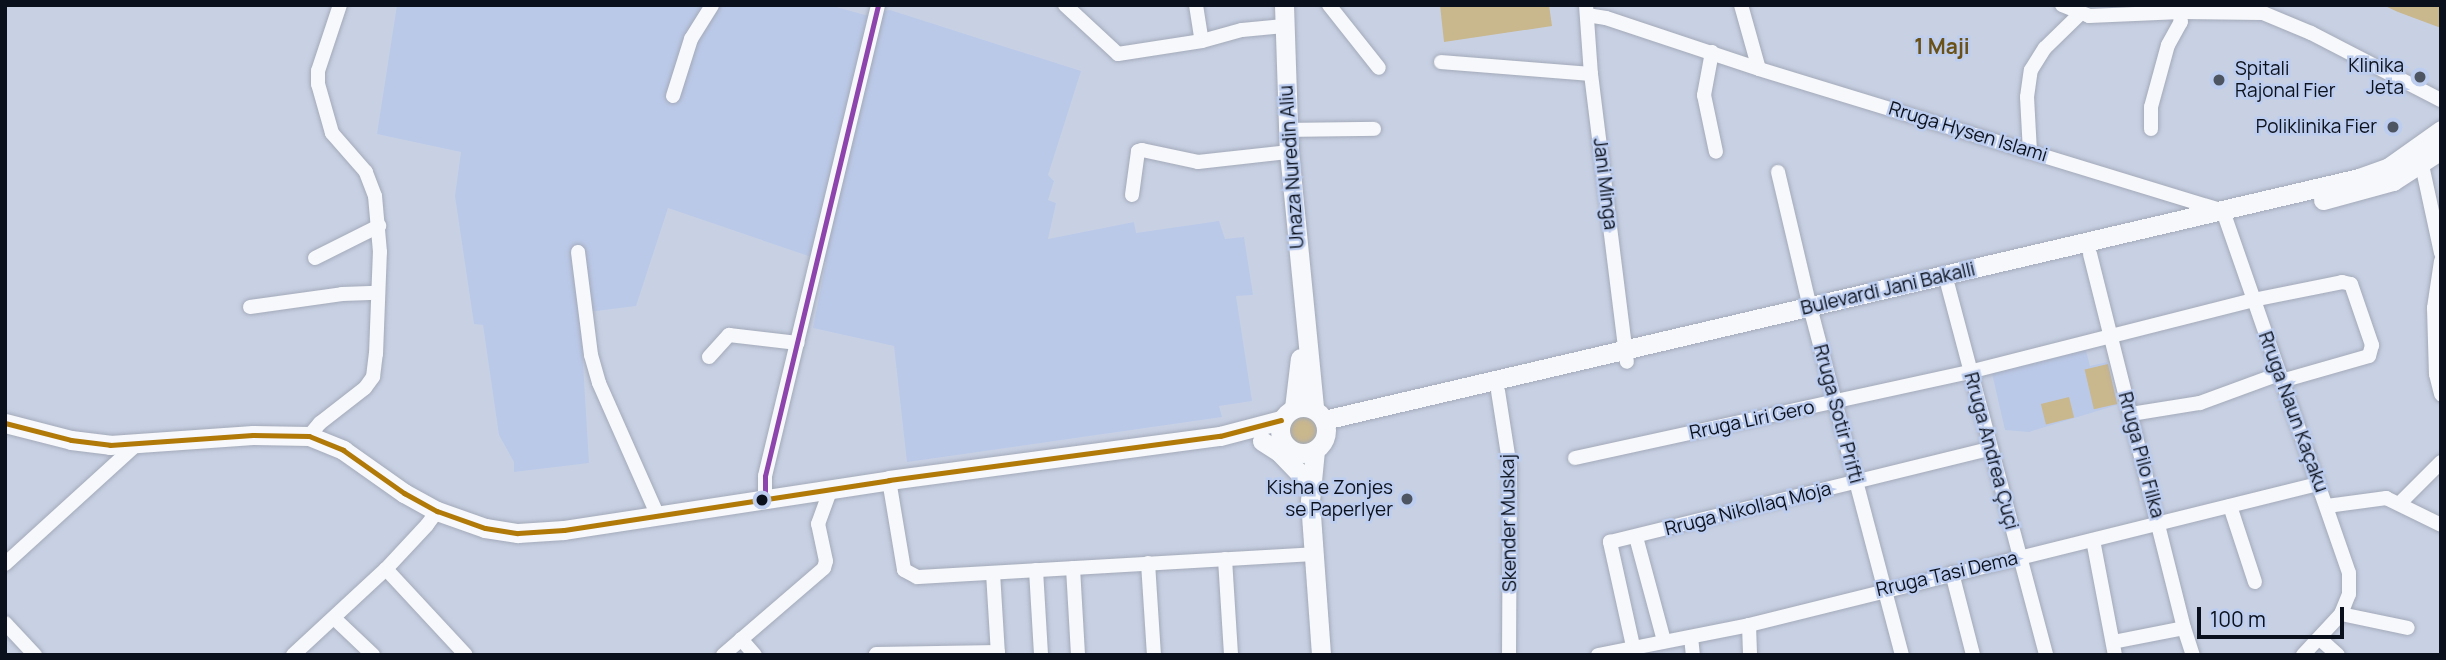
<!DOCTYPE html>
<html>
<head>
<meta charset="utf-8">
<style>
  body { margin:0 }
  #map { position:relative; width:2446px; height:660px; overflow:hidden; background:#c8d1e4; font-family:Manrope,sans-serif }
  div>[style] { position:absolute }
  [style*='--x'] { left:calc(var(--x)*1px); top:calc(var(--y)*1px); width:calc(var(--w)*1px); rotate:calc(var(--a)*1deg) }
  .built>* { inset:0; background:#bbc9e8 }
  .green>* { inset:0; background:#c9b78e; transform-origin:0 0 }
  .round { border-radius:50% }
  .roads { filter:drop-shadow(0 0 2px #a3aab9) drop-shadow(0 0 2px #a3aab9) }
  .minor>* { height:14px; margin:-7px; padding:0 7px; transform-origin:7px; border-radius:7px; background:#f7f8fb }
  .major>* { height:19px; margin:-9.5px; padding:0 9.5px; transform-origin:9.5px; border-radius:9.5px; background:#f7f8fb }
  .major>.ring { margin:-9.5px; padding:0; box-sizing:content-box; background:none; border:19px solid #f7f8fb; border-radius:50% }
  .bus-1>* { height:5px; margin:-2.5px; padding:0 2.5px; transform-origin:2.5px; border-radius:2.5px; background:#b07908 }
  .bus-2>* { height:5px; margin:-2.5px; padding:0 2.5px; transform-origin:2.5px; border-radius:2.5px; background:#8e44ad }
  .dots>* { width:19px; height:19px; translate:-50% -50%; box-sizing:border-box; border:4px solid #bdcdef; border-radius:50% }
  span { translate:-50% -50%; white-space:nowrap; text-align:center; line-height:1.15; -webkit-text-stroke:5px #bdcdef; paint-order:stroke }
  .poi-label { font-size:19px; color:#0b111c }
  .right { translate:-100% -50%; text-align:right }
  .left { translate:0 -50%; text-align:left }
  .street-label { font-size:19px; color:#0b111c }
  .neighbourhood-label { font-size:21px; color:#695117; font-weight:700 }
  .frame { position:absolute; inset:0; border:7px solid #0b111c; pointer-events:none }
  .scale { position:absolute; left:2197px; top:607px; width:147px; height:32px; box-sizing:border-box; border:4px solid #0b111c; border-top:0; padding-left:9px; font-size:21px; line-height:24px; white-space:nowrap; color:#0b111c; -webkit-text-stroke:5px #bdcdef; paint-order:stroke }
</style>
</head>
<body>
<div id="map">
  <div class="built">
    <div style="clip-path:polygon(397px 5px,829px 5px,865px 15px,890px 10px,1081px 71px,1048px 175px,1054px 181px,1048px 200px,1056px 203px,1048px 239px,1134px 222px,1136px 233px,1219px 221px,1225px 239px,1244px 237px,1253px 295px,1236px 296px,1252px 401px,1219px 406px,1222px 417px,907px 462px,894px 346px,813px 328px,826px 262px,668px 208px,636px 306px,580px 313px,589px 463px,514px 472px,514px 462px,499px 435px,483px 325px,474px 324px,455px 196px,461px 152px,377px 134px)"></div>
    <div style="clip-path:polygon(2085px 347px,2090px 366px,2107px 362px,2117px 405px,2029px 432px,2005px 430px,1991px 369px)"></div>
  </div>
  <div class="green">
    <div style="clip-path:polygon(1440px 5px,1549px 5px,1552px 26px,1444px 42px)"></div>
    <div style="clip-path:polygon(2383px 5px,2441px 5px,2441px 28px,2398px 12px)"></div>
    <div style="left:2108px;top:364px;width:41px;height:24px;rotate:77deg"></div>
    <div style="left:2069px;top:397px;width:21px;height:29px;rotate:76deg"></div>
    <div class="round" style="left:1289px;top:417px;width:28px;height:28px"></div>
  </div>
  <div class="roads">
    <div class="minor">
      <div style="--x:1065;--y:5;--w:72;--a:42.8"></div>
      <div style="--x:1118;--y:54;--w:85;--a:-8.8"></div>
      <div style="--x:1202;--y:41;--w:41;--a:-15.4"></div>
      <div style="--x:1242;--y:30;--w:42;--a:-5.4"></div>
      <div style="--x:1196;--y:5;--w:36;--a:81"></div>
      <div style="--x:1329;--y:5;--w:80;--a:51.6"></div>
      <div style="--x:1586;--y:5;--w:69;--a:85.9"></div>
      <div style="--x:1591;--y:74;--w:290;--a:82.9"></div>
      <div style="--x:1741;--y:5;--w:66;--a:74.3"></div>
      <div style="--x:2062;--y:5;--w:29;--a:22"></div>
      <div style="--x:2089;--y:16;--w:92;--a:-2.5"></div>
      <div style="--x:2181;--y:12;--w:82;--a:0.7"></div>
      <div style="--x:2263;--y:13;--w:52;--a:22.6"></div>
      <div style="--x:2311;--y:33;--w:146;--a:27.3"></div>
      <div style="--x:1587;--y:15;--w:19;--a:9"></div>
      <div style="--x:1606;--y:18;--w:161;--a:18.4"></div>
      <div style="--x:1759;--y:69;--w:485;--a:17"></div>
      <div style="--x:2223;--y:211;--w:383;--a:70.8"></div>
      <div style="--x:2349;--y:573;--w:21;--a:90"></div>
      <div style="--x:2349;--y:594;--w:22;--a:112"></div>
      <div style="--x:2341;--y:614;--w:56;--a:132.8"></div>
      <div style="--x:1712;--y:52;--w:44;--a:100.5"></div>
      <div style="--x:1704;--y:95;--w:58;--a:78.1"></div>
      <div style="--x:1441;--y:62;--w:150;--a:4.6"></div>
      <div style="--x:673;--y:96;--w:60;--a:-72.5"></div>
      <div style="--x:691;--y:39;--w:40;--a:-58"></div>
      <div style="--x:2151;--y:129;--w:22;--a:-90"></div>
      <div style="--x:2151;--y:107;--w:64;--a:-74.7"></div>
      <div style="--x:2168;--y:45;--w:26;--a:-61"></div>
      <div style="--x:2181;--y:22;--w:17;--a:-100"></div>
      <div style="--x:1288;--y:130;--w:86;--a:-0.7"></div>
      <div style="--x:2030;--y:152;--w:55;--a:-93.1"></div>
      <div style="--x:2027;--y:97;--w:27;--a:-82"></div>
      <div style="--x:2031;--y:70;--w:26;--a:-58"></div>
      <div style="--x:2045;--y:48;--w:49;--a:-44.2"></div>
      <div style="--x:2422;--y:165;--w:90;--a:77.8"></div>
      <div style="--x:1778;--y:172;--w:139;--a:76.7"></div>
      <div style="--x:1810;--y:307;--w:360;--a:75.2"></div>
      <div style="--x:1132;--y:195;--w:44;--a:-82.2"></div>
      <div style="--x:1138;--y:151;--w:4;--a:-14"></div>
      <div style="--x:1142;--y:150;--w:57;--a:12.1"></div>
      <div style="--x:1198;--y:162;--w:92;--a:-6.3"></div>
      <div style="--x:578;--y:252;--w:104;--a:82.8"></div>
      <div style="--x:591;--y:355;--w:29;--a:74"></div>
      <div style="--x:599;--y:383;--w:145;--a:66.1"></div>
      <div style="--x:2090;--y:254;--w:386;--a:75.9"></div>
      <div style="--x:2184;--y:628;--w:28;--a:72"></div>
      <div style="--x:315;--y:258;--w:72;--a:-26.6"></div>
      <div style="--x:2441;--y:261;--w:48;--a:98.5"></div>
      <div style="--x:2434;--y:308;--w:66;--a:88.3"></div>
      <div style="--x:2436;--y:374;--w:21;--a:76"></div>
      <div style="--x:1948;--y:286;--w:382;--a:75.1"></div>
      <div style="--x:250;--y:307;--w:93;--a:-8"></div>
      <div style="--x:342;--y:294;--w:35;--a:-2"></div>
      <div style="--x:709;--y:357;--w:30;--a:-48"></div>
      <div style="--x:729;--y:335;--w:69;--a:6.6"></div>
      <div style="--x:1498;--y:391;--w:78;--a:81.1"></div>
      <div style="--x:1510;--y:468;--w:187;--a:90.3"></div>
      <div style="--x:2131;--y:414;--w:70;--a:-9.1"></div>
      <div style="--x:2200;--y:403;--w:84;--a:-20.2"></div>
      <div style="--x:309;--y:436;--w:17;--a:-50"></div>
      <div style="--x:320;--y:423;--w:57;--a:-37.9"></div>
      <div style="--x:365;--y:388;--w:14;--a:-54"></div>
      <div style="--x:373;--y:377;--w:23;--a:-83"></div>
      <div style="--x:376;--y:354;--w:102;--a:-87.8"></div>
      <div style="--x:380;--y:252;--w:56;--a:-95.1"></div>
      <div style="--x:375;--y:196;--w:26;--a:-111"></div>
      <div style="--x:366;--y:172;--w:52;--a:-131.1"></div>
      <div style="--x:332;--y:133;--w:51;--a:-105.9"></div>
      <div style="--x:318;--y:84;--w:13;--a:-90"></div>
      <div style="--x:318;--y:71;--w:70;--a:-71.6"></div>
      <div style="--x:1575;--y:458;--w:403;--a:-12.3"></div>
      <div style="--x:1969;--y:372;--w:293;--a:-14.2"></div>
      <div style="--x:2253;--y:300;--w:91;--a:-11.4"></div>
      <div style="--x:2342;--y:282;--w:9;--a:13"></div>
      <div style="--x:2351;--y:284;--w:65;--a:71"></div>
      <div style="--x:2372;--y:345;--w:11;--a:105"></div>
      <div style="--x:2369;--y:356;--w:91;--a:164.1"></div>
      <div style="--x:889;--y:480;--w:91;--a:80.5"></div>
      <div style="--x:904;--y:570;--w:15;--a:28"></div>
      <div style="--x:917;--y:577;--w:399;--a:-3.3"></div>
      <div style="--x:765;--y:499;--w:23;--a:-90"></div>
      <div style="--x:765;--y:476;--w:484;--a:-76.5"></div>
      <div style="--x:2400;--y:503;--w:58;--a:-45"></div>
      <div style="--x:2230;--y:506;--w:80;--a:71.8"></div>
      <div style="--x:2327;--y:506;--w:60;--a:-7.7"></div>
      <div style="--x:2386;--y:498;--w:61;--a:26.1"></div>
      <div style="--x:1636;--y:537;--w:108;--a:74.9"></div>
      <div style="--x:2093;--y:540;--w:117;--a:79.2"></div>
      <div style="--x:1225;--y:559;--w:96;--a:86.4"></div>
      <div style="--x:1148;--y:563;--w:92;--a:86.3"></div>
      <div style="--x:5;--y:564;--w:178;--a:-42.3"></div>
      <div style="--x:1073;--y:568;--w:87;--a:86.7"></div>
      <div style="--x:386;--y:569;--w:117;--a:47.1"></div>
      <div style="--x:1036;--y:570;--w:85;--a:86.6"></div>
      <div style="--x:993;--y:573;--w:82;--a:86.5"></div>
      <div style="--x:1952;--y:573;--w:85;--a:75.6"></div>
      <div style="--x:2341;--y:614;--w:68;--a:11.8"></div>
      <div style="--x:334;--y:618;--w:54;--a:43.5"></div>
      <div style="--x:5;--y:623;--w:44;--a:46.8"></div>
      <div style="--x:1749;--y:625;--w:30;--a:88"></div>
      <div style="--x:1691;--y:637;--w:18;--a:84"></div>
      <div style="--x:741;--y:639;--w:21;--a:49"></div>
      <div style="--x:2320;--y:639;--w:24;--a:42"></div>
      <div style="--x:2113;--y:642;--w:72;--a:-11.2"></div>
      <div style="--x:1633;--y:646;--w:107;--a:-102.5"></div>
      <div style="--x:1610;--y:542;--w:390;--a:-13.8"></div>
      <div style="--x:876;--y:654;--w:122;--a:-0.9"></div>
      <div style="--x:293;--y:655;--w:127;--a:-42.8"></div>
      <div style="--x:386;--y:569;--w:60;--a:-47"></div>
      <div style="--x:427;--y:525;--w:17;--a:-54"></div>
      <div style="--x:723;--y:655;--w:133;--a:-40.7"></div>
      <div style="--x:824;--y:568;--w:7;--a:-74"></div>
      <div style="--x:826;--y:561;--w:38;--a:-102"></div>
      <div style="--x:818;--y:524;--w:37;--a:-70"></div>
      <div style="--x:1598;--y:655;--w:154;--a:-11.2"></div>
      <div style="--x:1749;--y:625;--w:586;--a:-13.92"></div>
    </div>
    <div class="major">
      <div style="--x:1284;--y:5;--w:147;--a:88.1"></div>
      <div style="--x:1289;--y:152;--w:258;--a:84.4"></div>
      <div style="--x:2323;--y:200;--w:73;--a:-15.2"></div>
      <div style="--x:2393;--y:181;--w:57;--a:-32.9"></div>
      <div class="ring" style="left:1280px;top:407px;width:27px;height:27px"></div>
      <div style="--x:1294;--y:408;--w:50;--a:-83.2"></div>
      <div style="--x:1324;--y:420;--w:1063;--a:-13.16"></div>
      <div style="--x:2359;--y:178;--w:32;--a:-20"></div>
      <div style="--x:2389;--y:167;--w:64;--a:-35.4"></div>
      <div style="--x:5;--y:423;--w:68;--a:14.4"></div>
      <div style="--x:71;--y:440;--w:39;--a:7"></div>
      <div style="--x:110;--y:445;--w:143;--a:-4"></div>
      <div style="--x:253;--y:435;--w:56;--a:1"></div>
      <div style="--x:309;--y:436;--w:37;--a:22"></div>
      <div style="--x:343;--y:450;--w:75;--a:35.2"></div>
      <div style="--x:404;--y:493;--w:38;--a:29"></div>
      <div style="--x:437;--y:511;--w:51;--a:19.5"></div>
      <div style="--x:485;--y:528;--w:33;--a:9"></div>
      <div style="--x:518;--y:533;--w:46;--a:-3.7"></div>
      <div style="--x:564;--y:530;--w:329;--a:-8.7"></div>
      <div style="--x:889;--y:480;--w:334;--a:-7.6"></div>
      <div style="--x:1220;--y:436;--w:63;--a:-14.7"></div>
      <div style="--x:1262;--y:441;--w:20;--a:33"></div>
      <div style="--x:1279;--y:452;--w:35;--a:46"></div>
      <div style="--x:1315;--y:450;--w:51;--a:95.6"></div>
      <div style="--x:1310;--y:501;--w:154;--a:85.9"></div>
    </div>
  </div>
  <div class="bus-1">
    <div style="--x:5;--y:423;--w:68;--a:14.4"></div>
    <div style="--x:71;--y:440;--w:39;--a:7"></div>
    <div style="--x:110;--y:445;--w:143;--a:-4"></div>
    <div style="--x:253;--y:435;--w:56;--a:1"></div>
    <div style="--x:309;--y:436;--w:37;--a:22"></div>
    <div style="--x:343;--y:450;--w:75;--a:35.2"></div>
    <div style="--x:404;--y:493;--w:38;--a:29"></div>
    <div style="--x:437;--y:511;--w:51;--a:19.5"></div>
    <div style="--x:485;--y:528;--w:33;--a:9"></div>
    <div style="--x:518;--y:533;--w:46;--a:-3.7"></div>
    <div style="--x:564;--y:530;--w:329;--a:-8.7"></div>
    <div style="--x:889;--y:480;--w:334;--a:-7.6"></div>
    <div style="--x:1220;--y:436;--w:63;--a:-14.7"></div>
  </div>
  <div class="bus-2">
    <div style="--x:765;--y:499;--w:23;--a:-90"></div>
    <div style="--x:765;--y:476;--w:484;--a:-76.5"></div>
  </div>
  <div class="dots">
    <div style="left:2420px;top:77px;background:#4d5462"></div>
    <div style="left:2219px;top:80px;background:#4d5462"></div>
    <div style="left:2393px;top:127px;background:#4d5462"></div>
    <div style="left:1407px;top:499px;background:#4d5462"></div>
    <div style="left:762px;top:500px;background:#0b111c"></div>
  </div>
  <div class="poi-label">
    <span class="right" style="left:2404px;top:77px">Klinika<br>Jeta</span>
    <span class="left" style="left:2235px;top:80px">Spitali<br>Rajonal Fier</span>
    <span class="right" style="left:2377px;top:127px">Poliklinika Fier</span>
    <span class="right" style="left:1393px;top:499px">Kisha e Zonjes<br>se Paperlyer</span>
  </div>
  <div class="street-label">
    <span style="left:1968px;top:132px;rotate:17deg">Rruga Hysen Islami</span>
    <span style="left:1292px;top:167px;rotate:-94deg">Unaza Nuredin Aliu</span>
    <span style="left:1605px;top:184px;rotate:83deg">Jani Minga</span>
    <span style="left:1888px;top:289px;rotate:-13deg">Bulevardi Jani Bakalli</span>
    <span style="left:2293px;top:412px;rotate:70deg">Rruga Naun Kaçaku</span>
    <span style="left:1838px;top:414px;rotate:75deg">Rruga Sotir Prifti</span>
    <span style="left:1752px;top:420px;rotate:-12deg">Rruga Liri Gero</span>
    <span style="left:1991px;top:451px;rotate:75deg">Rruga Andrea Çuçi</span>
    <span style="left:2141px;top:455px;rotate:75deg">Rruga Pilo Filka</span>
    <span style="left:1748px;top:509px;rotate:-14deg">Rruga Nikollaq Moja</span>
    <span style="left:1509px;top:523px;rotate:-91deg">Skender Muskaj</span>
    <span style="left:1947px;top:574px;rotate:-13deg">Rruga Tasi Dema</span>
  </div>
  <div class="neighbourhood-label">
    <span style="left:1942px;top:46px">1 Maji</span>
  </div>
  <div class="frame"></div>
  <div class="scale">100 m</div>
</div>
</body>
</html>
